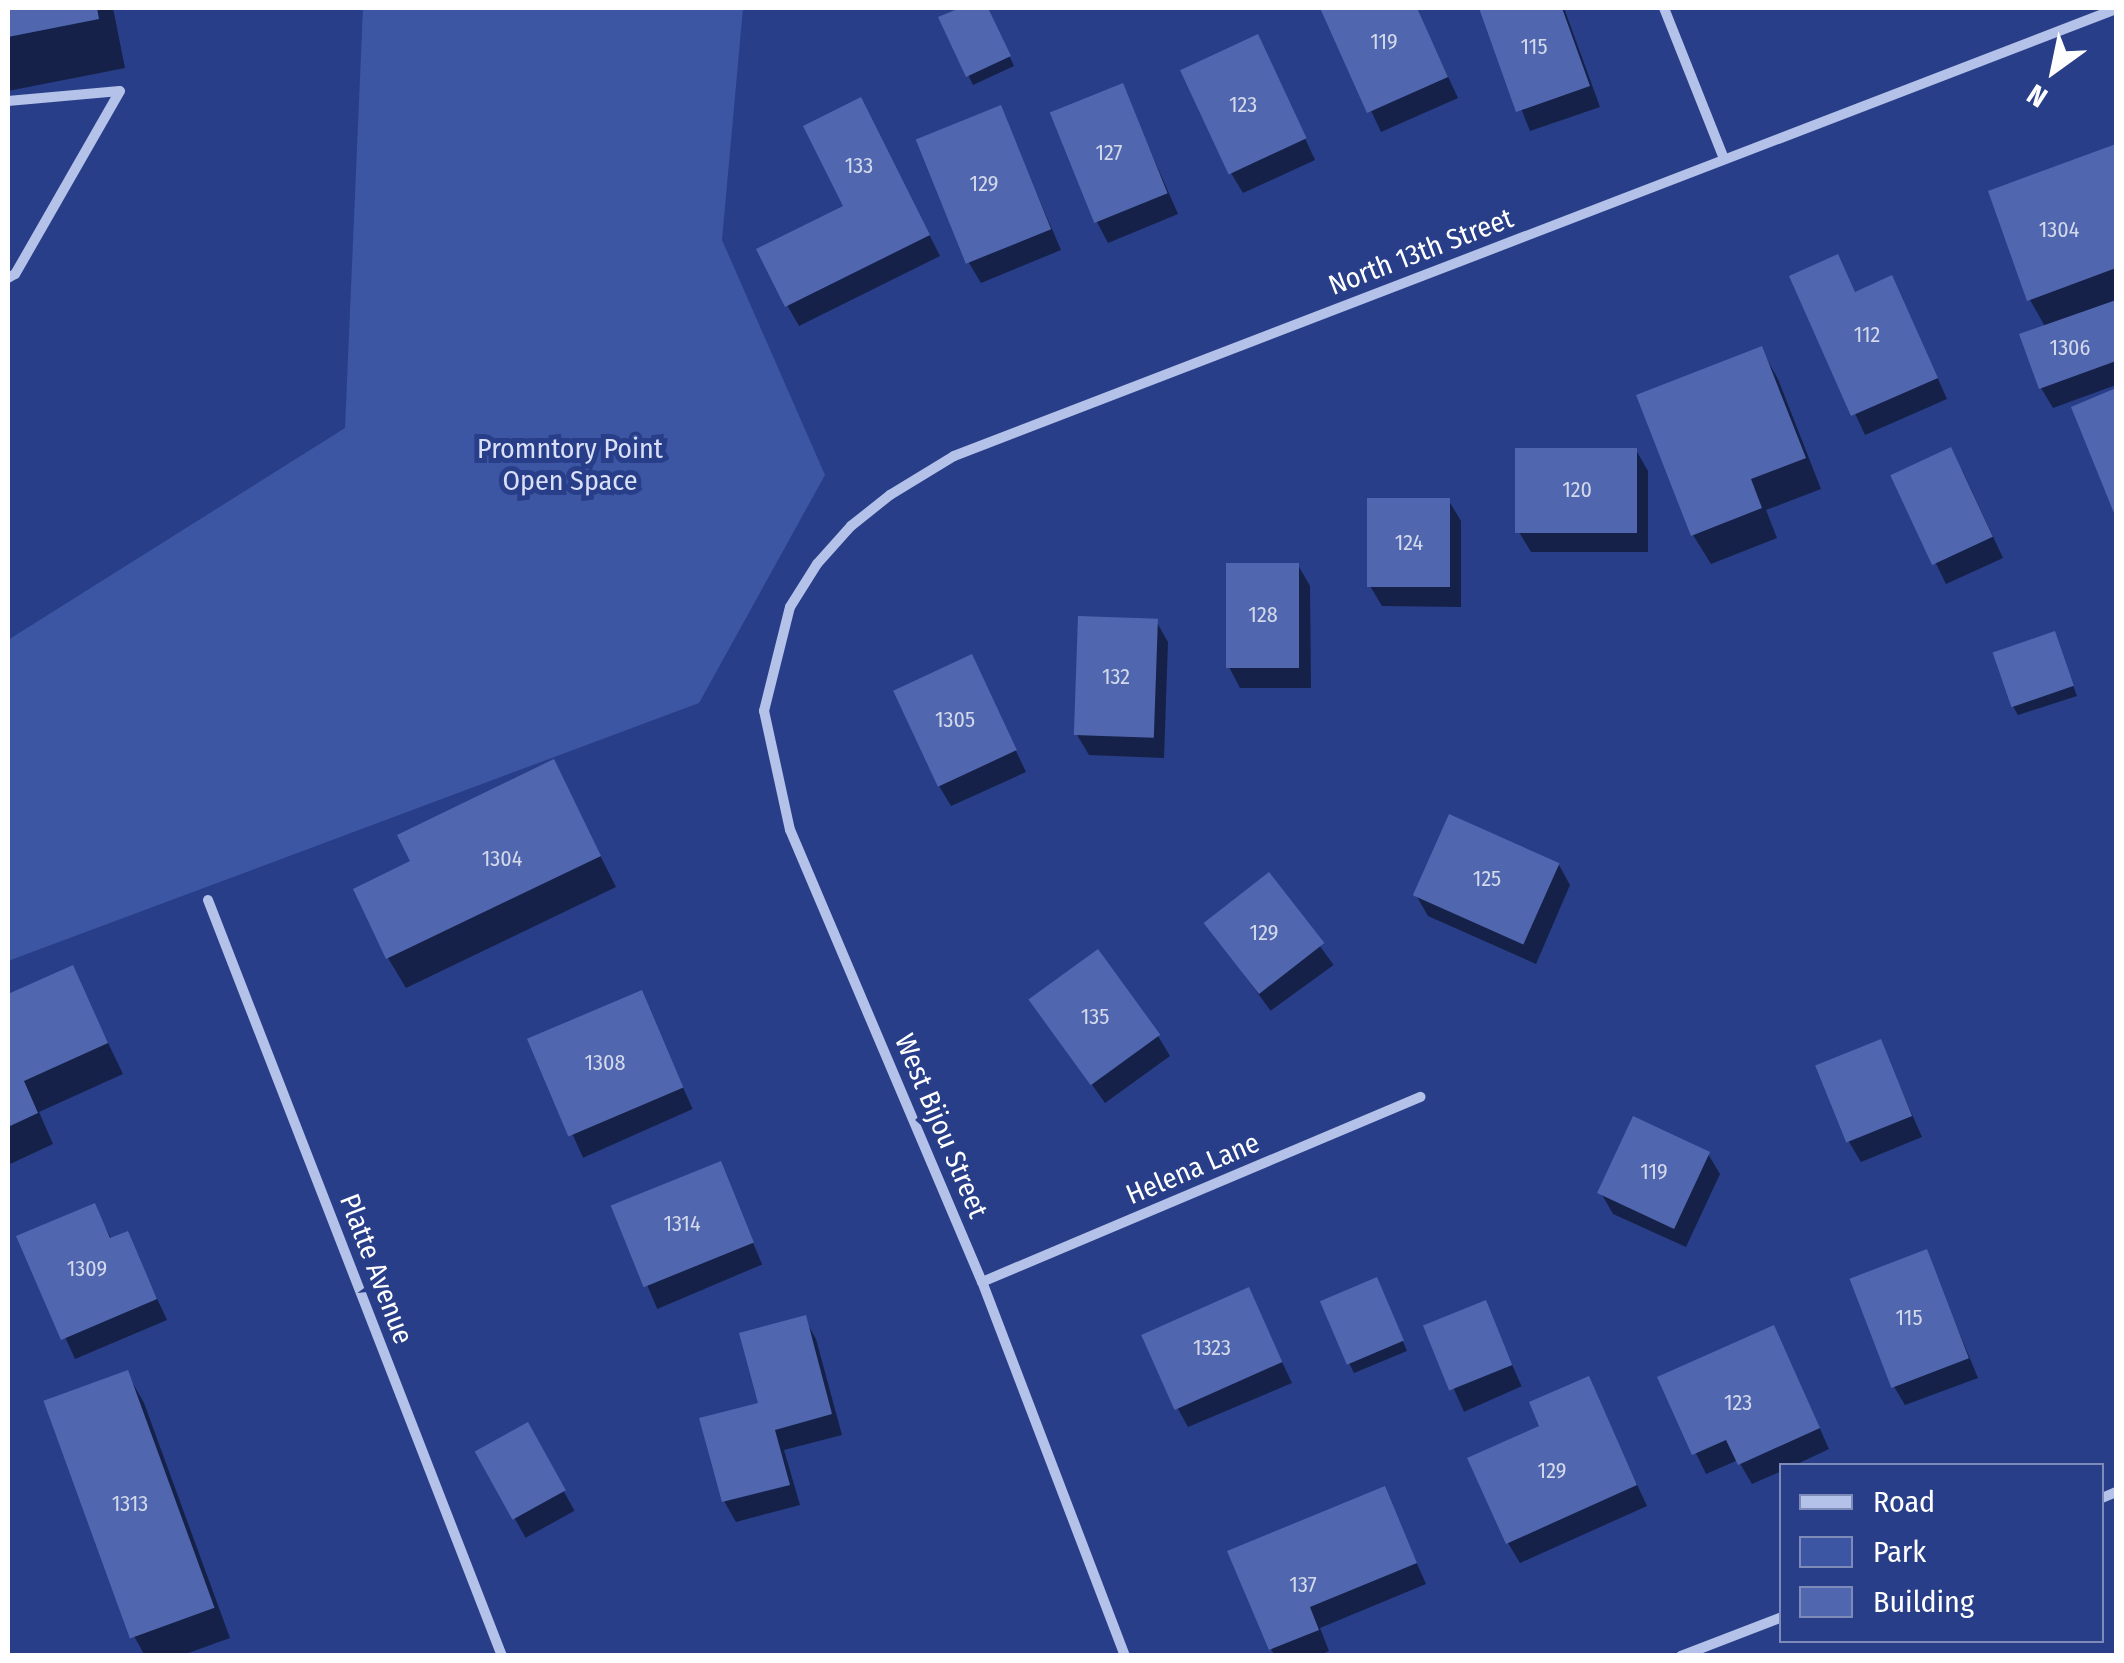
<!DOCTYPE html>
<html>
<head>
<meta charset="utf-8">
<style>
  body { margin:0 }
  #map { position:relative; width:2124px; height:1663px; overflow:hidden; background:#283e88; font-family:"Fira Sans Condensed",sans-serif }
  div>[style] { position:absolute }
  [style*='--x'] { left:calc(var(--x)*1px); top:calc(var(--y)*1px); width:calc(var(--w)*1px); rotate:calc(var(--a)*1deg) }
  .green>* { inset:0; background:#3c56a4 }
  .shadow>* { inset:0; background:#0007; transform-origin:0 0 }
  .building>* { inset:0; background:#5067af; transform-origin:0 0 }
  .street>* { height:10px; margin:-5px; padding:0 5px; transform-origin:5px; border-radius:5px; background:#b4c1e8 }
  span { translate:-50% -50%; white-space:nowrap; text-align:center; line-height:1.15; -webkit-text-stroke:10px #283e88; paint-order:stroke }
  .number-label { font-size:22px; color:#d3d9eb }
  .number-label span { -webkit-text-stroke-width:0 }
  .street-label { font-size:28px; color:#fff }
  .park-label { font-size:28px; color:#d8dff7 }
  .frame { position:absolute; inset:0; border:10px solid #fff; pointer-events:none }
  .legend { position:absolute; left:1779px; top:1463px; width:325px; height:180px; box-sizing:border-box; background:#283e88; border:2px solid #7e8bb8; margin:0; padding:12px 18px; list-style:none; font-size:30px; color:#fff }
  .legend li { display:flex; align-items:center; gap:20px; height:50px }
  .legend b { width:50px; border:2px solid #7e8bb8 }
  .north { position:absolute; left:2004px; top:20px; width:100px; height:100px; -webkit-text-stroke:8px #283e88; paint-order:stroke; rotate:213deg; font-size:28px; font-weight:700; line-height:40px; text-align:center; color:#fff }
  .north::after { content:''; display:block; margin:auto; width:35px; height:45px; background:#fff; clip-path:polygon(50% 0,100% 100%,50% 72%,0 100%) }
</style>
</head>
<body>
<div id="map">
  <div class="green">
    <div style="clip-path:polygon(363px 8px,743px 8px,722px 240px,825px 475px,699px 703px,8px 961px,8px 640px,345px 428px)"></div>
  </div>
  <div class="shadow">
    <div style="clip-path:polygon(8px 8px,113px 8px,125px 68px,8px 91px)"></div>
    <div style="clip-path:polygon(966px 8px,987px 8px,1014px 66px,973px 85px,941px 19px)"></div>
    <div style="clip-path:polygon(1323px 8px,1416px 8px,1458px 98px,1381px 132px)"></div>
    <div style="clip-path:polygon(1481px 8px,1564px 8px,1600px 107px,1530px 131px)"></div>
    <div style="clip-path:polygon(1268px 58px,1315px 160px,1243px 193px,1231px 173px)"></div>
    <div style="clip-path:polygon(1122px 86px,1178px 214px,1108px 243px,1097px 222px)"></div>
    <div style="clip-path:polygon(1000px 108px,1061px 250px,981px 283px,969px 263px)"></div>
    <div style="clip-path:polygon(872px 121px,940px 256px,799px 326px,787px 305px,846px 207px)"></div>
    <div style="clip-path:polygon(2116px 147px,2116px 385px,2053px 408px,2041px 388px,2046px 328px,2030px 300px,1991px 192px)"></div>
    <div style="clip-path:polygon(1792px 278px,1856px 294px,1902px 299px,1947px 399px,1865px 435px)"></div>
    <div style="clip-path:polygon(1761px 349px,1778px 379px,1821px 489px,1766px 510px,1777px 538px,1711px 564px,1693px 535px)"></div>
    <div style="clip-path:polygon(2116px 391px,2116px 511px,2074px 408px)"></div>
    <div style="clip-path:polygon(1636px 450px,1648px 471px,1648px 552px,1531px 552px,1519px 532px)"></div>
    <div style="clip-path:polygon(1962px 470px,2003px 558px,1946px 584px,1893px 476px)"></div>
    <div style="clip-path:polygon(1449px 501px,1461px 521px,1461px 607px,1382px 606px,1370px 586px)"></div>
    <div style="clip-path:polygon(1298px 565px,1310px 586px,1311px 688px,1240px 688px,1229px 667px)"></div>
    <div style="clip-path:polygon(1156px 621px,1168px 642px,1164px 758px,1089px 755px,1077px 735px)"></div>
    <div style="clip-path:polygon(2054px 634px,2077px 696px,2018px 715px,2013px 706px)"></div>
    <div style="clip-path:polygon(971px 657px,1026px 772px,951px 806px,939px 786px)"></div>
    <div style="clip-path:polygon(553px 762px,616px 887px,406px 988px,388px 958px,413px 863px)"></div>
    <div style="clip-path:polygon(1559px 865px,1570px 885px,1536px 964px,1428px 916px,1416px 895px)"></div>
    <div style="left:1269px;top:876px;width:110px;height:78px;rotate:54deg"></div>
    <div style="clip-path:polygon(72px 968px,123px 1074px,39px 1112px,53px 1144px,8px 1165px,8px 997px)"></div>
    <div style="left:641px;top:993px;width:127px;height:120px;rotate:66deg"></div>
    <div style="clip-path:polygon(1033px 1001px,1158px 1036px,1170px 1056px,1105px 1103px)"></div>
    <div style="clip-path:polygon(1880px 1042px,1922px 1137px,1861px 1162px,1849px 1142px)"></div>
    <div style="clip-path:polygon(1708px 1154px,1720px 1174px,1686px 1247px,1613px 1214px,1601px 1193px)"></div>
    <div style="left:720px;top:1165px;width:108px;height:114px;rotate:67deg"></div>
    <div style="clip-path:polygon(94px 1206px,112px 1240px,127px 1234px,167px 1320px,75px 1359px,20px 1238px)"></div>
    <div style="clip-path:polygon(1926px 1252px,1978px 1378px,1905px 1405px,1893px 1385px)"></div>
    <div style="clip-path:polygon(1248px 1290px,1292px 1383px,1188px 1427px,1177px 1407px)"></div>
    <div style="clip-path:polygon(1381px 1290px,1407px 1351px,1354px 1373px,1349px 1363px)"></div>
    <div style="left:1485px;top:1304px;width:90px;height:63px;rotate:66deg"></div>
    <div style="clip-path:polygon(804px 1318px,816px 1339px,842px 1435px,784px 1450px,800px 1505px,736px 1522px,724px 1501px,761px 1404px)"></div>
    <div style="clip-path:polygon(1784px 1348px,1829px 1449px,1793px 1466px,1782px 1466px,1782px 1471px,1752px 1484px,1738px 1460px,1706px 1474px,1660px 1379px)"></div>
    <div style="clip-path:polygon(127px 1373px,144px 1403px,230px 1638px,180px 1656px,145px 1656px,134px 1636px)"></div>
    <div style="clip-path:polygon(1588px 1379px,1647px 1506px,1520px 1563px,1508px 1543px,1542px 1428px)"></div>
    <div style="left:527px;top:1425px;width:98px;height:56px;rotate:61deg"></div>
    <div style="clip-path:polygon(1384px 1489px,1426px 1584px,1320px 1628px,1329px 1651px,1318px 1656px,1275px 1656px,1271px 1649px)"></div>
  </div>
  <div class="building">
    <div style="clip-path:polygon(8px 8px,97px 8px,99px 19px,8px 37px)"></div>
    <div style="clip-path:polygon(960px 8px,988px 8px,1011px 56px,966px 77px,938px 17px)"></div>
    <div style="clip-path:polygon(1320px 8px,1417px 8px,1448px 77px,1367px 113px)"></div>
    <div style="clip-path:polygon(1479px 8px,1562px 8px,1590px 86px,1516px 112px)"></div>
    <div style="left:1258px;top:34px;width:115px;height:86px;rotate:65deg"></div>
    <div style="left:1123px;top:83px;width:119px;height:79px;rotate:68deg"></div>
    <div style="clip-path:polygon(861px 97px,930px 235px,785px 307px,756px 249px,843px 206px,803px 126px)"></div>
    <div style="left:1001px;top:105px;width:134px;height:92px;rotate:68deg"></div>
    <div style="clip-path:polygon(2116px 144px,2116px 268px,2027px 301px,1988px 191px)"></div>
    <div style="clip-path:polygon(1838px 254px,1855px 292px,1892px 275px,1938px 378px,1851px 416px,1789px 276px)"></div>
    <div style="clip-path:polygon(2116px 300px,2116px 361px,2039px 389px,2019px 334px)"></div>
    <div style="clip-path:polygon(1762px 346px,1806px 458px,1751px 479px,1762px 508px,1691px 536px,1636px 395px)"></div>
    <div style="clip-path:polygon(2116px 388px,2116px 518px,2071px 407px)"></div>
    <div style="left:1951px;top:447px;width:99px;height:67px;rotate:65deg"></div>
    <div style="left:1515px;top:448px;width:122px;height:85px"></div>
    <div style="left:1367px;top:498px;width:83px;height:89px"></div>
    <div style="left:1226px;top:563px;width:73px;height:105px"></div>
    <div style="left:1078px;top:616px;width:80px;height:119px;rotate:2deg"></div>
    <div style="left:2055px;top:631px;width:58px;height:66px;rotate:71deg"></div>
    <div style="left:972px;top:654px;width:106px;height:87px;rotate:65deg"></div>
    <div style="clip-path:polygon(554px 759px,601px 856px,386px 959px,353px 889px,410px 861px,397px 835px)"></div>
    <div style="left:1449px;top:814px;width:121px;height:89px;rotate:24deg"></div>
    <div style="left:1269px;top:872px;width:90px;height:83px;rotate:52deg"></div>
    <div style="left:1098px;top:949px;width:106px;height:86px;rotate:54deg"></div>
    <div style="clip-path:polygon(73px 965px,108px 1043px,24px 1081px,38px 1113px,8px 1127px,8px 994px)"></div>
    <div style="left:642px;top:990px;width:106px;height:125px;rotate:67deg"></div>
    <div style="left:1881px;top:1039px;width:83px;height:71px;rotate:68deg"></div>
    <div style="left:1633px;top:1116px;width:85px;height:85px;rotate:25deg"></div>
    <div style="left:721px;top:1161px;width:88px;height:119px;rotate:68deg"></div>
    <div style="clip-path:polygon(95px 1203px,110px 1238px,128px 1231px,157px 1299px,61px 1340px,16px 1236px)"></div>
    <div style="left:1927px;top:1249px;width:117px;height:83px;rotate:69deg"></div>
    <div style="left:1377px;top:1277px;width:69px;height:62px;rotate:67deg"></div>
    <div style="left:1249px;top:1287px;width:82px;height:118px;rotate:66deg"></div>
    <div style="left:1486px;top:1300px;width:70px;height:68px;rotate:68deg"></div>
    <div style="clip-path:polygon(806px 1315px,832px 1414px,775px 1430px,790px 1485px,722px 1502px,699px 1418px,758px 1403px,739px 1333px)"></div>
    <div style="clip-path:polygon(1774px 1325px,1820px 1428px,1738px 1465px,1726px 1440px,1692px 1455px,1657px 1377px)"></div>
    <div style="left:128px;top:1370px;width:253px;height:90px;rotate:70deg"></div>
    <div style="clip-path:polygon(1589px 1376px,1637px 1485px,1506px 1544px,1467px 1458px,1539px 1426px,1529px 1402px)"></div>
    <div style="left:528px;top:1422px;width:78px;height:61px;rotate:61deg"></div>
    <div style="clip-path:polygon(1385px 1486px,1417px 1563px,1310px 1607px,1319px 1630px,1269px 1650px,1227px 1551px)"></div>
  </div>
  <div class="street">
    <div style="--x:1664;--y:8;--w:162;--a:68.3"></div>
    <div style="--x:8;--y:101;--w:112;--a:-5.1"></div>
    <div style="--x:120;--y:91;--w:211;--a:119.8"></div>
    <div style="--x:15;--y:274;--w:8;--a:150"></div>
    <div style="--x:208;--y:900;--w:811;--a:68.75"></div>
    <div style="--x:982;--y:1282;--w:476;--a:-22.9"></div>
    <div style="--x:2102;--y:1498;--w:15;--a:-23"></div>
    <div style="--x:1125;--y:1656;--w:400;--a:-110.9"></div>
    <div style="--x:982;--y:1282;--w:491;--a:-113"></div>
    <div style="--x:790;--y:830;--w:122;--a:-102.3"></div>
    <div style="--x:764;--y:711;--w:107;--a:-76"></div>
    <div style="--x:790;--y:607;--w:51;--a:-57.9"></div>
    <div style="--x:817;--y:564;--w:51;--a:-48.2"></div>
    <div style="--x:851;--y:526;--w:50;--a:-38.5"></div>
    <div style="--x:890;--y:495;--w:75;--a:-31.4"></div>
    <div style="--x:954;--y:456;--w:1245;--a:-21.04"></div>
    <div style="--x:1681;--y:1656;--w:108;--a:-21.1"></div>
  </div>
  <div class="number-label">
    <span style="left:1384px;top:42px">119</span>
    <span style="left:1534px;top:47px">115</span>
    <span style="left:1243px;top:105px">123</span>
    <span style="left:1109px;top:153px">127</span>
    <span style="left:859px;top:166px">133</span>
    <span style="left:984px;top:184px">129</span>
    <span style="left:2059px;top:230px">1304</span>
    <span style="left:1867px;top:335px">112</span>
    <span style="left:2070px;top:348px">1306</span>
    <span style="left:1577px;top:490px">120</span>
    <span style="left:1409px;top:543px">124</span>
    <span style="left:1263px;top:615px">128</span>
    <span style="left:1116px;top:677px">132</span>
    <span style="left:955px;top:720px">1305</span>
    <span style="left:502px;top:859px">1304</span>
    <span style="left:1487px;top:879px">125</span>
    <span style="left:1264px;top:933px">129</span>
    <span style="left:1095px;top:1017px">135</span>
    <span style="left:605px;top:1063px">1308</span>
    <span style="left:1654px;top:1172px">119</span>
    <span style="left:682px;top:1224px">1314</span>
    <span style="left:87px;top:1269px">1309</span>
    <span style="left:1909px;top:1318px">115</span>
    <span style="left:1212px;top:1348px">1323</span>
    <span style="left:1738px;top:1403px">123</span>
    <span style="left:1552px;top:1471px">129</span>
    <span style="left:130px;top:1504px">1313</span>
    <span style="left:1303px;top:1585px">137</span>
  </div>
  <div class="street-label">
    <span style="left:1421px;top:252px;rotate:-21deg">North 13th Street</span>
    <span style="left:941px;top:1126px;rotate:67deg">West Bijou Street</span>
    <span style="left:1193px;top:1169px;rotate:-23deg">Helena Lane</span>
    <span style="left:376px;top:1269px;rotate:69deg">Platte Avenue</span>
  </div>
  <div class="park-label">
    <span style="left:570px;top:465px">Promntory Point<br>Open Space</span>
  </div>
  <div class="frame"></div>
  <ul class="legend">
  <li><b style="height:12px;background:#b4c1e8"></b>Road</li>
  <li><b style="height:28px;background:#3c56a4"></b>Park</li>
  <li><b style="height:28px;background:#5067af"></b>Building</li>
  </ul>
  <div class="north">N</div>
</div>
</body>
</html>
